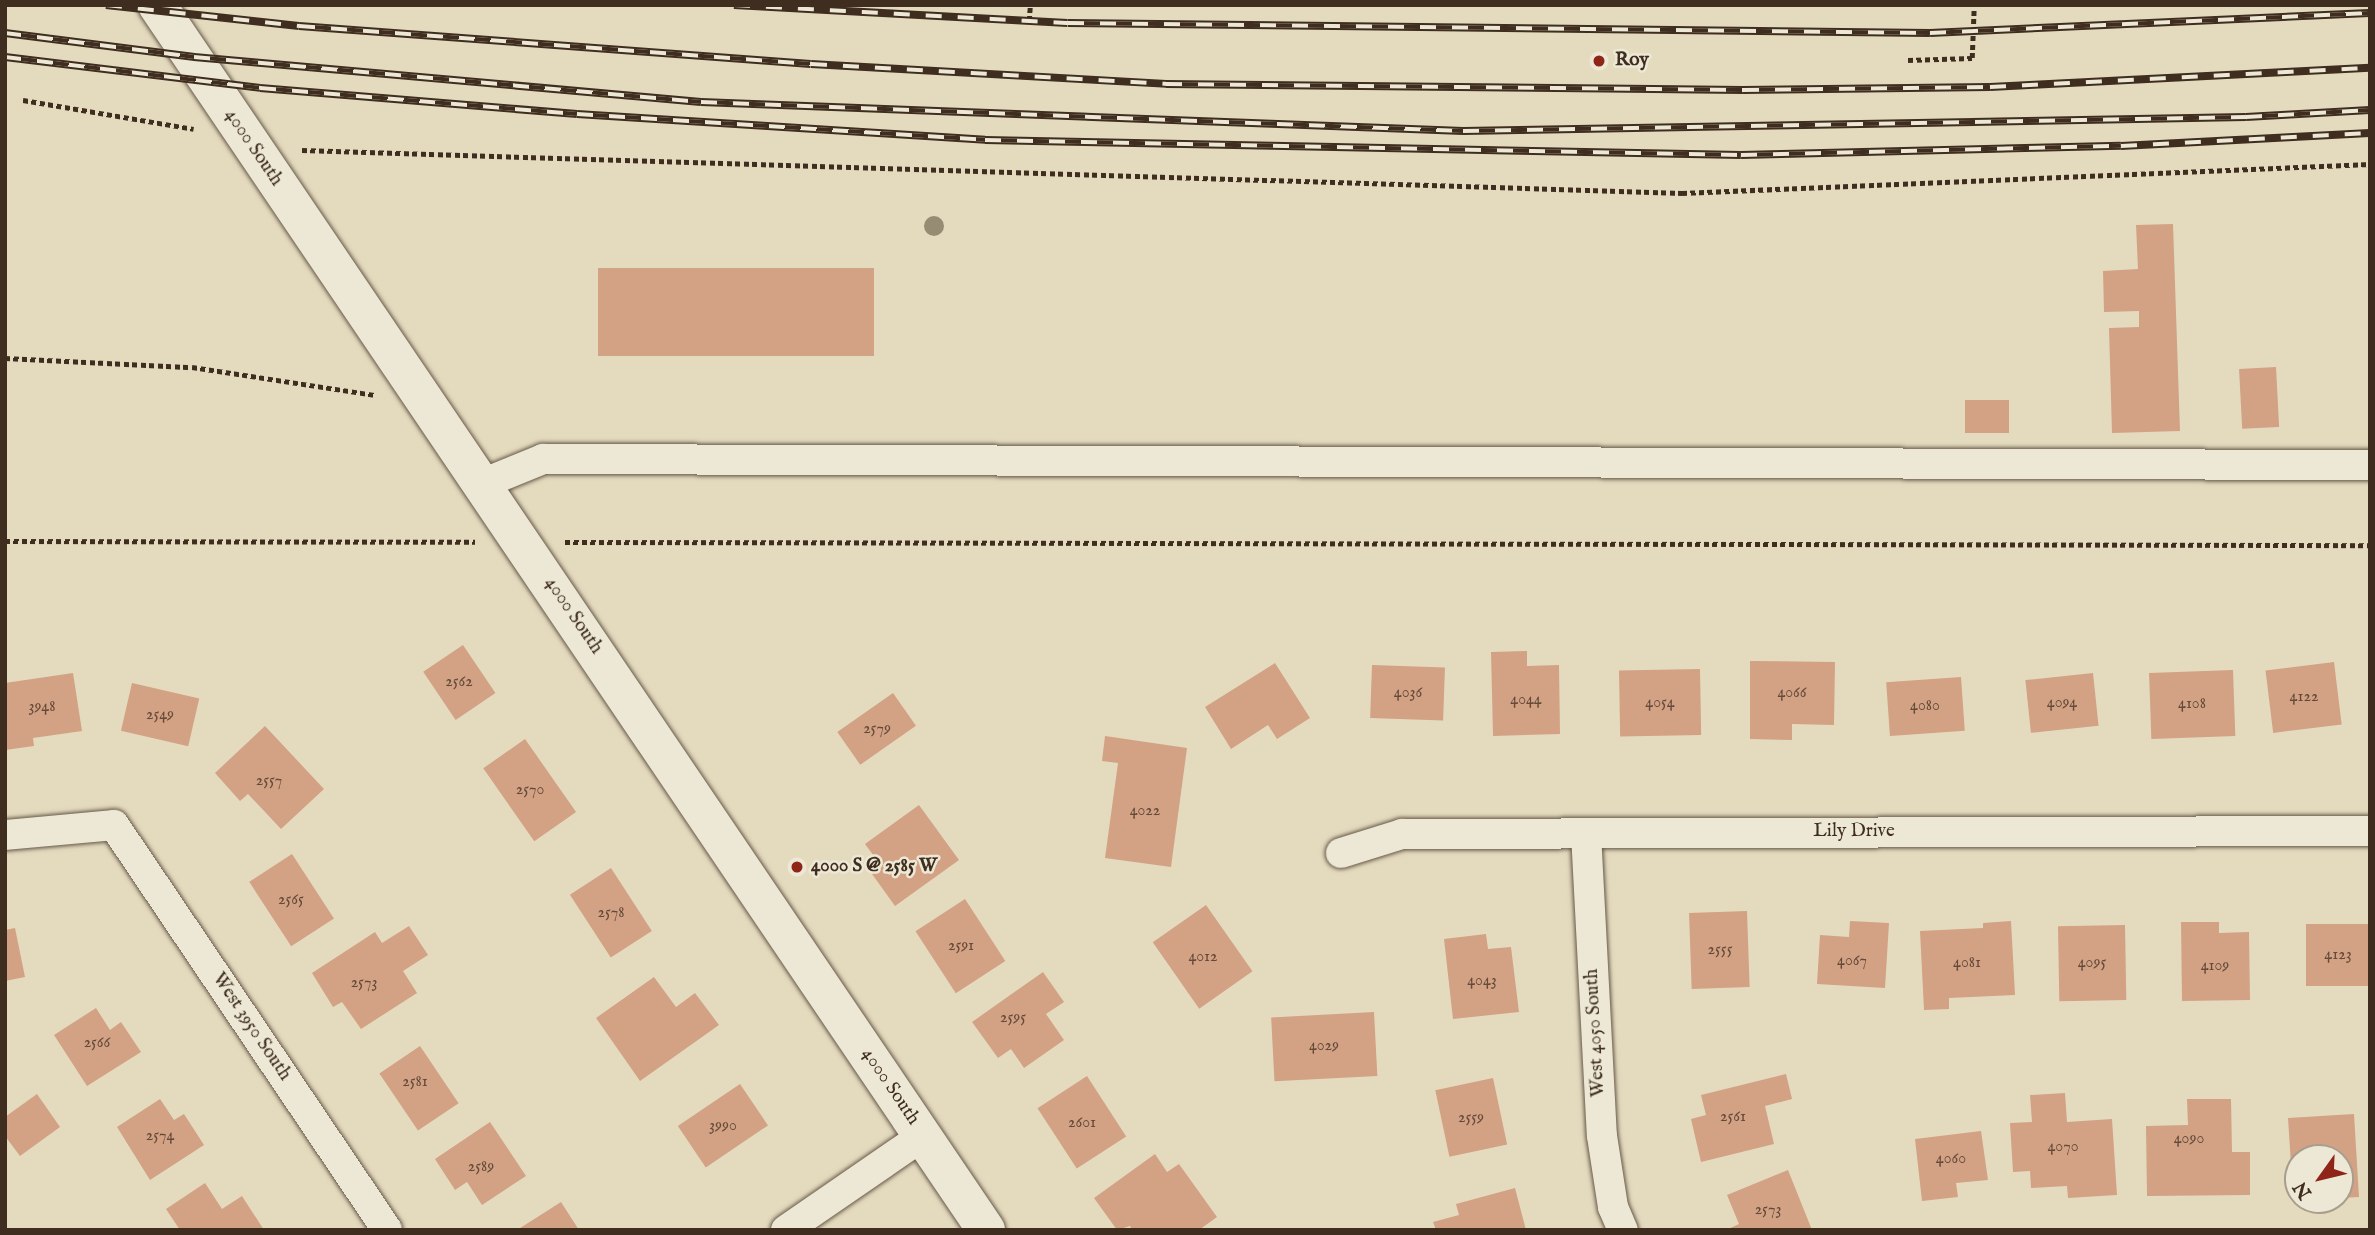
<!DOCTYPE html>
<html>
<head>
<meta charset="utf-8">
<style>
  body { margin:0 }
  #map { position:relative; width:2375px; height:1235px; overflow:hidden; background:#e4dbbf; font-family:"IM FELL English",serif }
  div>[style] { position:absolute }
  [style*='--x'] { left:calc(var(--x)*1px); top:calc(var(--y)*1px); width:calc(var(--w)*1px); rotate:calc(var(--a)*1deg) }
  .building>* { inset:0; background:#d3a184; transform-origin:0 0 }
  .path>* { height:4.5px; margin-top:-2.25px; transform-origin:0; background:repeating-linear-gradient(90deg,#3f2e20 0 5px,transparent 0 8.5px) }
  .roads { filter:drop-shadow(0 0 2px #685948) drop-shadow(0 0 2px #685948) }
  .street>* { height:30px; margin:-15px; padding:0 15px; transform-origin:15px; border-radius:15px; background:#ede8d5 }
  .secondary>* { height:38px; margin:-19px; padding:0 19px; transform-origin:19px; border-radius:19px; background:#ede8d5 }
  .rail>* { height:8px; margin-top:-4px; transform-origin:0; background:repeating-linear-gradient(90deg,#ede8d5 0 16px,#3f2e20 0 32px); box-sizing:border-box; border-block:2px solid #3f2e20 }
  .trees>* { width:20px; height:20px; margin:-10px; border-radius:50%; background:#968c74 }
  .dots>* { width:19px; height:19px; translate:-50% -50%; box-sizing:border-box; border:4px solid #ede8d5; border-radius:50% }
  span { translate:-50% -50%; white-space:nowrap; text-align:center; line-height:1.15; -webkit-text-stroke:5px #ede8d5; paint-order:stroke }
  .number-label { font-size:16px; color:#644b39 }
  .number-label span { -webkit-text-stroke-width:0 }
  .poi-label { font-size:19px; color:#3f2e20; font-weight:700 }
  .left { translate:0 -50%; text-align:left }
  .street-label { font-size:19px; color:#3f2e20 }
  .frame { position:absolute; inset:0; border:7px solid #3f2e20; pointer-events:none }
  .north { position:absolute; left:2284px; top:1144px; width:70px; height:70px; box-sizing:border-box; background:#ede8d5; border:2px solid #a79e8d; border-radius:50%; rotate:236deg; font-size:19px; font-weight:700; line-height:28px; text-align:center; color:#3f2e20 }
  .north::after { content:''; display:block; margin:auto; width:24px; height:32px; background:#8f2418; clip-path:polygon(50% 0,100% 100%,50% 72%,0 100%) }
</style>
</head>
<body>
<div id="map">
  <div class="building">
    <div style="clip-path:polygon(2173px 224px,2180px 431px,2112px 433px,2109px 328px,2139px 327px,2139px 311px,2104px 312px,2103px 271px,2138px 269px,2136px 225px)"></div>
    <div style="left:598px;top:268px;width:276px;height:88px"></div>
    <div style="left:2276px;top:367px;width:60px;height:37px;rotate:87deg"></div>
    <div style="left:1965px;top:400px;width:44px;height:33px"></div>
    <div style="left:463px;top:645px;width:58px;height:48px;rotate:56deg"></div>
    <div style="clip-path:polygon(1527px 651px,1527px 666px,1559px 665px,1560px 734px,1493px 736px,1491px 652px)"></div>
    <div style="clip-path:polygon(1750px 661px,1835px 662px,1834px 725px,1792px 724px,1792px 740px,1750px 739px)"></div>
    <div style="left:2334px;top:662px;width:63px;height:69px;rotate:83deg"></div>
    <div style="clip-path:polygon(1275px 663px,1310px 718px,1277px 739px,1268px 725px,1231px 749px,1205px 707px)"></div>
    <div style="left:1372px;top:665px;width:73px;height:53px;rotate:2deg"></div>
    <div style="left:1700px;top:669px;width:66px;height:81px;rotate:89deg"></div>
    <div style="left:2233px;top:670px;width:66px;height:84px;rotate:88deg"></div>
    <div style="clip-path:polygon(73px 673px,82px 731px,33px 738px,34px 746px,5px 750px,5px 683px)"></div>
    <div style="left:2093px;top:673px;width:53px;height:68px;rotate:84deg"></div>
    <div style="left:1961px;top:677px;width:54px;height:75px;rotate:86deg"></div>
    <div style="left:132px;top:683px;width:69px;height:49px;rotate:13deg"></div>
    <div style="left:893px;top:693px;width:40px;height:68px;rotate:55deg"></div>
    <div style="clip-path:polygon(265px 726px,324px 789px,281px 829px,248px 794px,240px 801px,215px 773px)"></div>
    <div style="clip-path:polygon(1105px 736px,1187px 748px,1171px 867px,1105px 858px,1118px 763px,1102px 761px)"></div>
    <div style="left:525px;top:739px;width:89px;height:51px;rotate:55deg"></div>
    <div style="clip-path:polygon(919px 805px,959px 860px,895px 906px,872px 874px,882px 867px,865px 844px)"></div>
    <div style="left:292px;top:854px;width:77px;height:51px;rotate:57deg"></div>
    <div style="left:611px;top:868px;width:75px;height:49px;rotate:57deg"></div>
    <div style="left:965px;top:899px;width:74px;height:59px;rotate:57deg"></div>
    <div style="left:1206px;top:905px;width:81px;height:65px;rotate:55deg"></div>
    <div style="left:1747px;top:911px;width:76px;height:58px;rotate:88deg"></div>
    <div style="clip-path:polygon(1850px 921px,1889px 923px,1885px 988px,1817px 984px,1820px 935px,1849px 937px)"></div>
    <div style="clip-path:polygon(2011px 921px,2015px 995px,1949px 998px,1949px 1009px,1924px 1010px,1920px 931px,1983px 928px,1983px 923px)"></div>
    <div style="clip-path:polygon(2181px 922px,2219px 922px,2219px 933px,2249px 932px,2250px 1000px,2182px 1001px)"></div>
    <div style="left:2306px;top:924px;width:64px;height:62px"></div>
    <div style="left:2125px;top:925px;width:75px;height:67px;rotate:89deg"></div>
    <div style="clip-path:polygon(409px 926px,428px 955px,403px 971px,417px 993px,361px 1029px,342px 1002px,333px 1007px,312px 973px,375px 932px,382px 943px)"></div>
    <div style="clip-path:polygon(15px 928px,25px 977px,5px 981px,5px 930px)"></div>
    <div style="clip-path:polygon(1486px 934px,1488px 949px,1511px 947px,1519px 1012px,1453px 1019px,1444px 939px)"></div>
    <div style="clip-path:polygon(1043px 972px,1064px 1002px,1046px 1014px,1064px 1040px,1024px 1068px,1011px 1049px,998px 1058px,972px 1022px)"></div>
    <div style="clip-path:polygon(654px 977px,676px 1007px,695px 993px,719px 1025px,640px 1081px,596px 1018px)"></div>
    <div style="clip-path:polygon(96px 1008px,110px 1030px,121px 1022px,141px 1052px,87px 1086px,54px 1035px)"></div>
    <div style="left:1374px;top:1012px;width:64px;height:103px;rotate:87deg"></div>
    <div style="left:420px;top:1046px;width:69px;height:49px;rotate:56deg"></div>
    <div style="clip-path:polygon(1786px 1074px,1792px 1099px,1765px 1106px,1774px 1144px,1701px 1162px,1691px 1119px,1706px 1115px,1701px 1095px)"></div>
    <div style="left:1087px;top:1076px;width:72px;height:59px;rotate:57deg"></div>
    <div style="left:1493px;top:1078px;width:68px;height:59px;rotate:78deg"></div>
    <div style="left:740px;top:1084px;width:50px;height:75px;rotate:56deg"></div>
    <div style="clip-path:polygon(2065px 1093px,2067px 1122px,2112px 1119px,2117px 1195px,2068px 1198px,2067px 1186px,2031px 1188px,2030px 1171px,2013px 1172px,2010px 1123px,2032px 1122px,2030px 1095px)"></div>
    <div style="clip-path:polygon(37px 1094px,60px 1127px,20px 1156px,5px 1136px,5px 1117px)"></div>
    <div style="clip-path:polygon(160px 1099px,174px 1120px,184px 1114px,204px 1145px,150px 1180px,117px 1127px)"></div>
    <div style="clip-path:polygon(2187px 1099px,2231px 1099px,2232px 1152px,2250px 1152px,2250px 1195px,2147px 1196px,2146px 1126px,2188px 1125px)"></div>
    <div style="clip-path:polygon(2354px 1114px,2359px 1197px,2340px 1198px,2340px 1158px,2298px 1158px,2298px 1180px,2292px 1180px,2288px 1118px)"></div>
    <div style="clip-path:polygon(490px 1122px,526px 1176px,482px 1205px,467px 1182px,455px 1190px,435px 1159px)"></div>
    <div style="clip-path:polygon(1981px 1131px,1988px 1180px,1956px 1183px,1958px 1197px,1922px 1201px,1915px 1139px)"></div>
    <div style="clip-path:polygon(1155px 1154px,1167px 1172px,1179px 1164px,1217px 1217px,1199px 1230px,1132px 1230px,1130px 1226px,1117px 1230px,1094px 1198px)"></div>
    <div style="clip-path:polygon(1788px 1170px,1812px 1230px,1726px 1230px,1739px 1224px,1727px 1195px)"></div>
    <div style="clip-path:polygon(205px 1183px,222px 1209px,242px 1196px,264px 1230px,180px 1230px,166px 1209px)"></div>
    <div style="clip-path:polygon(1515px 1188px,1526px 1230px,1436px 1230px,1433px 1222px,1459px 1215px,1456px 1204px)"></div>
    <div style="clip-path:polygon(561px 1202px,579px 1230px,517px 1230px)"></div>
  </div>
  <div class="path">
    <div style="--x:1029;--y:21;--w:16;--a:-86"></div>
    <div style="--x:1908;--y:60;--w:64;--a:-1.8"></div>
    <div style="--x:1972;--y:58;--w:53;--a:-87.8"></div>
    <div style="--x:23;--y:100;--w:173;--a:9.6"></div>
    <div style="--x:302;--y:150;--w:1381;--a:1.78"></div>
    <div style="--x:1682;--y:193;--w:689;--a:-2.41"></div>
    <div style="--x:5;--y:358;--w:187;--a:2.8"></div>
    <div style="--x:192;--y:367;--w:186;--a:8.7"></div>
    <div style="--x:5;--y:541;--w:470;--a:0.1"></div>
    <div style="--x:565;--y:542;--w:1805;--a:0.1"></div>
  </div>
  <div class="roads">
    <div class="street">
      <div style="--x:482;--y:484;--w:66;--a:-22.3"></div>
      <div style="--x:543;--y:459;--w:1827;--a:0.19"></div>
      <div style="--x:1586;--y:833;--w:303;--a:87"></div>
      <div style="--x:1602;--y:1136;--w:72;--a:81.2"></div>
      <div style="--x:1613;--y:1207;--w:25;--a:67"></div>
      <div style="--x:5;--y:835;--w:109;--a:-5.2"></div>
      <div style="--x:114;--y:825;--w:488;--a:56"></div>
      <div style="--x:1341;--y:853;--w:64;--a:-17.3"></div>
      <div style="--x:1402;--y:834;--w:968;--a:-0.18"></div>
      <div style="--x:786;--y:1230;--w:166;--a:-34.5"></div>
    </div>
    <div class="secondary">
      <div style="--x:157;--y:5;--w:1479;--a:55.91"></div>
    </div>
  </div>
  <div class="rail">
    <div style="--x:106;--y:5;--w:194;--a:6.2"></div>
    <div style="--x:299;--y:26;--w:513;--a:4.24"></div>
    <div style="--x:811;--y:64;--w:356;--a:3.2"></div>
    <div style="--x:1166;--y:84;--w:577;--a:0.6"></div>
    <div style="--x:1743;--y:90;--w:247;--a:-0.7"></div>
    <div style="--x:1990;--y:87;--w:380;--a:-2.9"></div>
    <div style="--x:734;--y:5;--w:334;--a:3.1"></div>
    <div style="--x:1068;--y:23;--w:862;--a:0.66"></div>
    <div style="--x:1930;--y:33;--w:440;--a:-2.6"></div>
    <div style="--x:5;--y:33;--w:191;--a:7.2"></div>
    <div style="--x:194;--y:57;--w:509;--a:5.07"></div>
    <div style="--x:701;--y:102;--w:763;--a:2.18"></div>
    <div style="--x:1463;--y:131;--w:783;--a:-1.02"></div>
    <div style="--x:2246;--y:117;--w:124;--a:-3.2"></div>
    <div style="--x:5;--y:57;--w:257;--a:6.9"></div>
    <div style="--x:260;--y:88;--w:318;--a:4.7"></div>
    <div style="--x:577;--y:114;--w:409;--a:3.6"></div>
    <div style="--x:985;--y:140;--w:756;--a:1.14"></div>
    <div style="--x:1741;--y:155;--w:380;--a:-1.4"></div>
    <div style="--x:2121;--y:146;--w:249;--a:-3"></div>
  </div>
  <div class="trees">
    <div style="left:934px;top:226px"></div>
  </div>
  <div class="dots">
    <div style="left:1599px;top:61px;background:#8f2418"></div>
    <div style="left:797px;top:867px;background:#8f2418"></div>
  </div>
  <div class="number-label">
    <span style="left:459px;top:682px">2562</span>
    <span style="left:1408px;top:693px">4036</span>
    <span style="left:1792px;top:693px">4066</span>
    <span style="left:2304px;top:697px">4122</span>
    <span style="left:1526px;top:700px">4044</span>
    <span style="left:1660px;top:703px">4054</span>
    <span style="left:2062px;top:703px">4094</span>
    <span style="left:2192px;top:704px">4108</span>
    <span style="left:1925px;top:706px">4080</span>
    <span style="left:42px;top:707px">3948</span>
    <span style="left:160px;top:715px">2549</span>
    <span style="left:877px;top:729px">2579</span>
    <span style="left:269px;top:781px">2557</span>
    <span style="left:530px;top:790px">2570</span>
    <span style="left:1145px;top:811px">4022</span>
    <span style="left:291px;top:900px">2565</span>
    <span style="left:611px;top:913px">2578</span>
    <span style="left:961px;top:946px">2591</span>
    <span style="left:1720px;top:950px">2555</span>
    <span style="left:2338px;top:955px">4123</span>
    <span style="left:1203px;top:957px">4012</span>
    <span style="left:1852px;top:961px">4067</span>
    <span style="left:1967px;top:963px">4081</span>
    <span style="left:2092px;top:963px">4095</span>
    <span style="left:2215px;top:966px">4109</span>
    <span style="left:1482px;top:981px">4043</span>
    <span style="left:364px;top:983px">2573</span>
    <span style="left:1013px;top:1018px">2595</span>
    <span style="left:97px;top:1043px">2566</span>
    <span style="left:1324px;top:1046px">4029</span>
    <span style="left:415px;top:1082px">2581</span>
    <span style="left:1733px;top:1117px">2561</span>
    <span style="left:1471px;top:1118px">2559</span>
    <span style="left:1082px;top:1123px">2601</span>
    <span style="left:723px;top:1126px">3990</span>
    <span style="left:160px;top:1136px">2574</span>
    <span style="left:2189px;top:1139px">4090</span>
    <span style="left:2063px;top:1147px">4070</span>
    <span style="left:1951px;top:1159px">4060</span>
    <span style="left:481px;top:1167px">2589</span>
    <span style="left:1768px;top:1210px">2573</span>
  </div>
  <div class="poi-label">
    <span class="left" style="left:1615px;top:61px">Roy</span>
    <span class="left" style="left:811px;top:867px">4000 S @ 2585 W</span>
  </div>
  <div class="street-label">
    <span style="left:253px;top:148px;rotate:56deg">4000 South</span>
    <span style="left:573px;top:616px;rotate:56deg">4000 South</span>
    <span style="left:1854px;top:832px">Lily Drive</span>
    <span style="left:251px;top:1027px;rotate:56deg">West 3950 South</span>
    <span style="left:1596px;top:1033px;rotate:-93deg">West 4050 South</span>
    <span style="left:890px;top:1087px;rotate:56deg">4000 South</span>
  </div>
  <div class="frame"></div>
  <div class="north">N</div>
</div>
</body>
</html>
